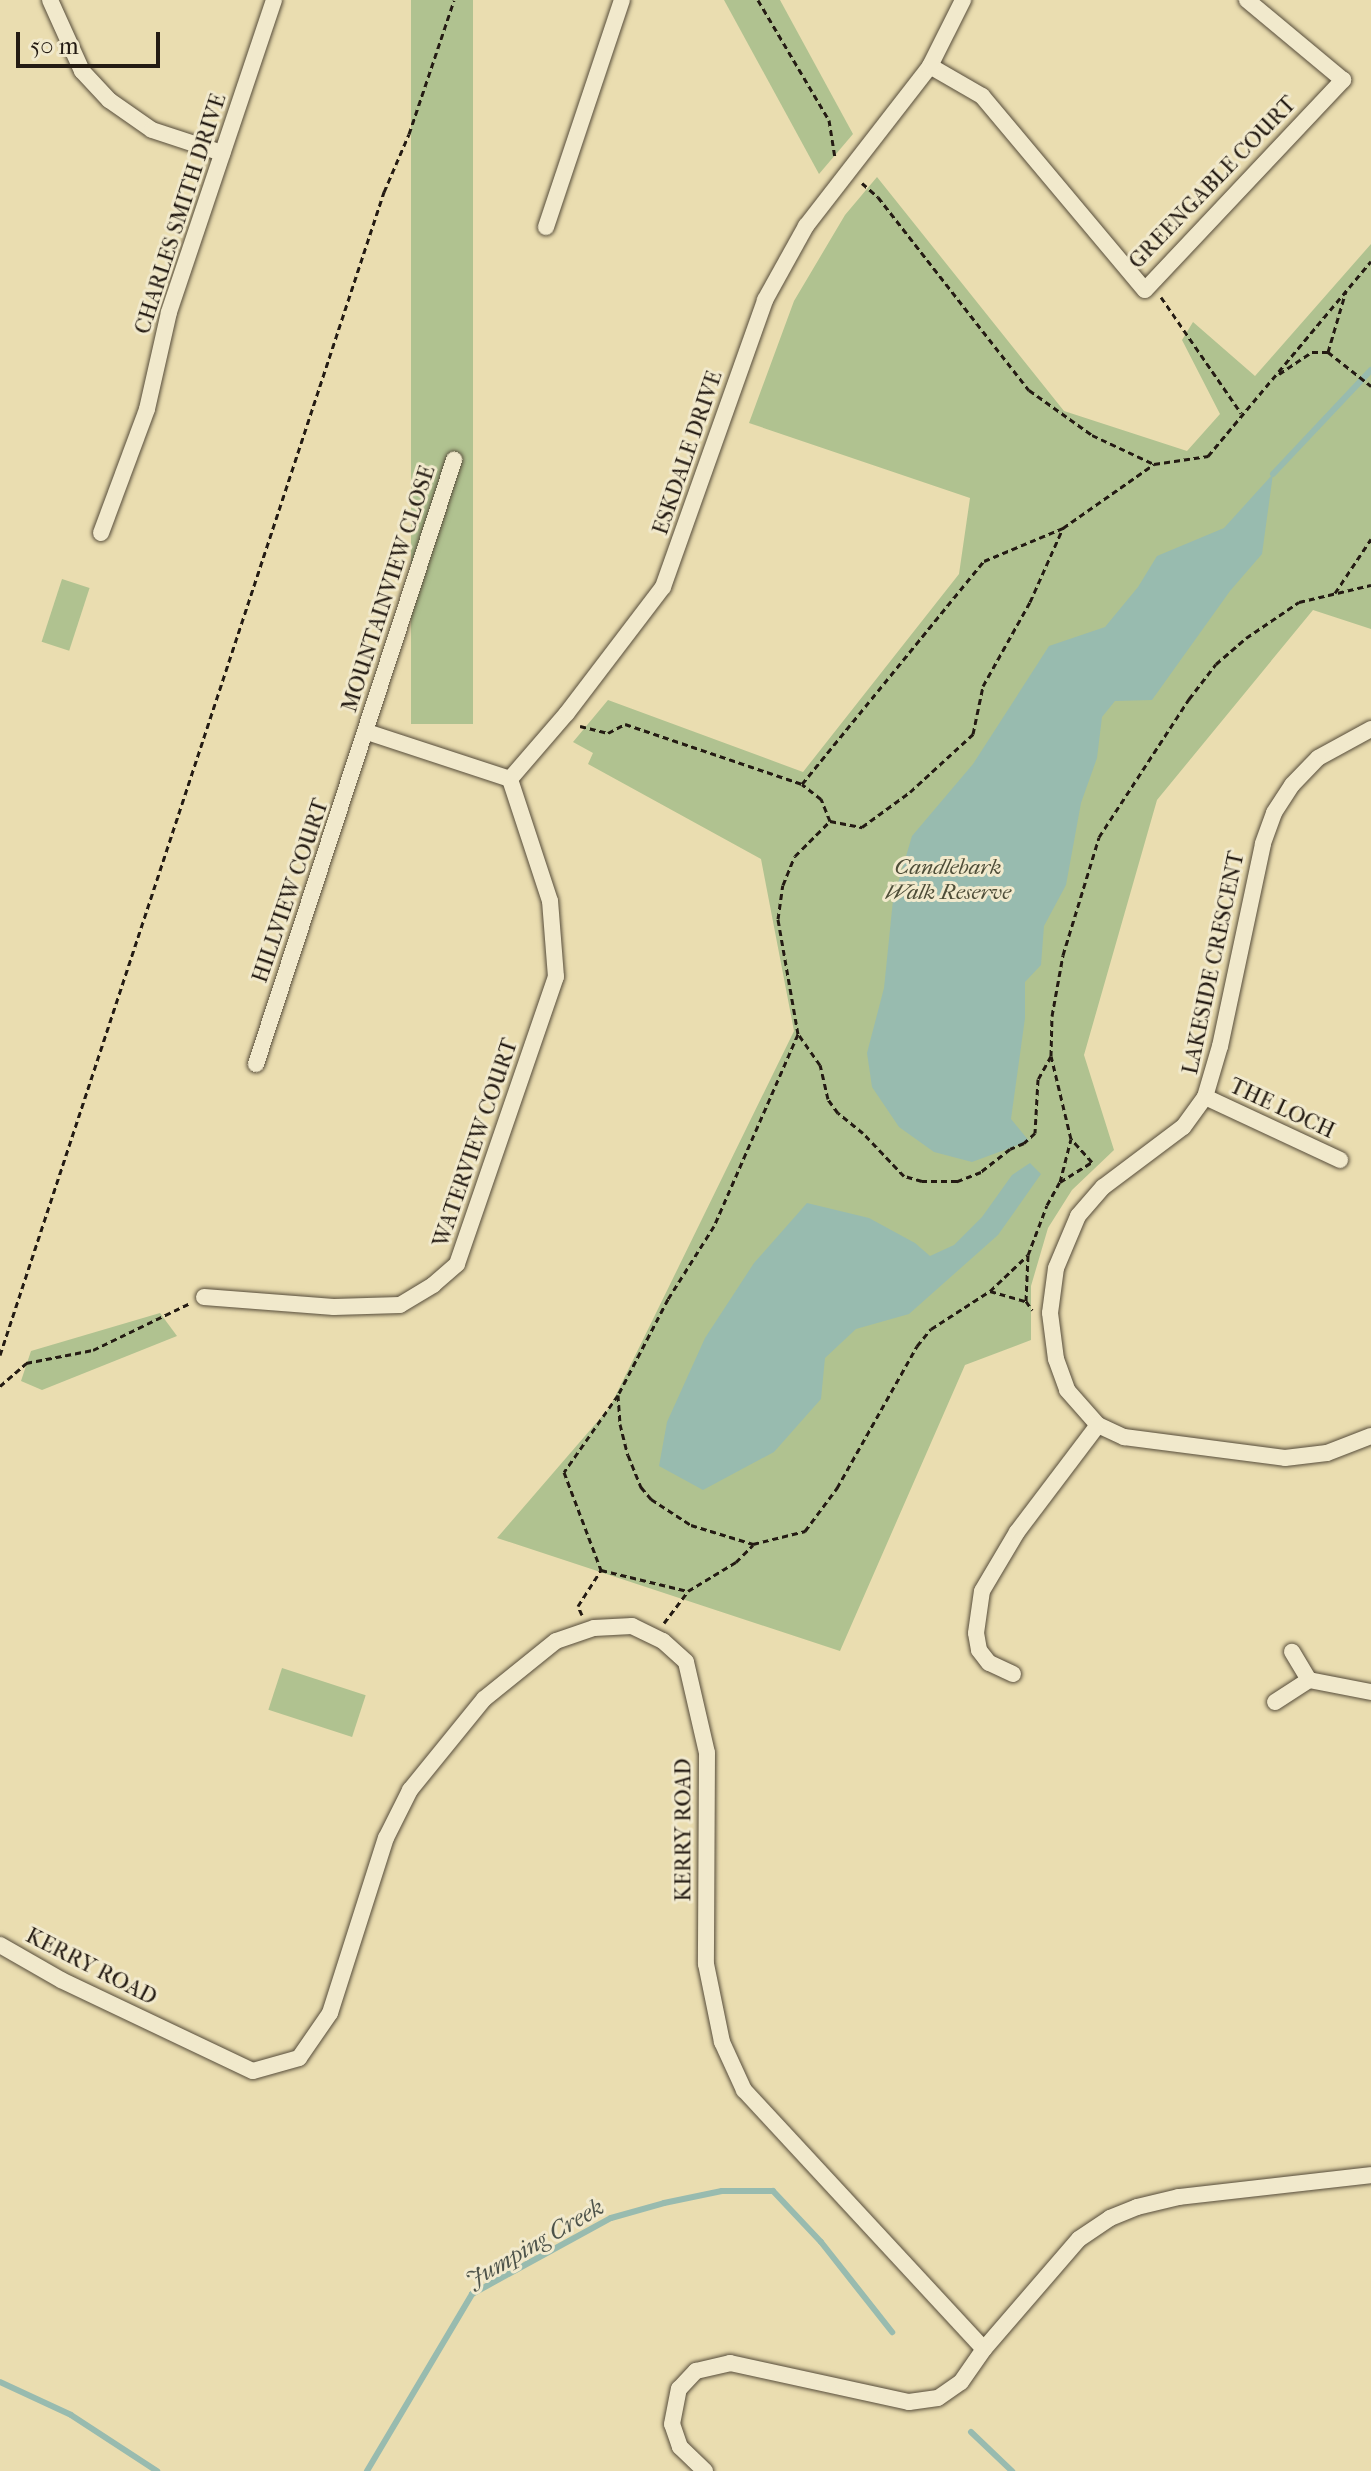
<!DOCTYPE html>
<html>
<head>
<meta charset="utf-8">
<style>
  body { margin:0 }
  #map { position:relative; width:1371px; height:2471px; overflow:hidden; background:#eaddb0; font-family:"IM FELL French Canon",serif }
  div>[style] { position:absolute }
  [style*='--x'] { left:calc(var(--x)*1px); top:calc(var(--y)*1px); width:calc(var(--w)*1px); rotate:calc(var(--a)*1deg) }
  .green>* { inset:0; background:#b0c290; transform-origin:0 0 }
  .water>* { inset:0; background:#98bbaf }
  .stream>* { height:6px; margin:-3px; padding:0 3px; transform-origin:3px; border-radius:3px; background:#98bbaf }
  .path>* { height:3px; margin-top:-1.5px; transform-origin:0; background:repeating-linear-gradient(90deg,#241b13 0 6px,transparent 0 10px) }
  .roads { filter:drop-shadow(0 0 2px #564c3a) drop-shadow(0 0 2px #564c3a) }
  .street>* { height:16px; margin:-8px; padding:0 8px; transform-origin:8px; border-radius:8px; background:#f1e9cc }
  span { translate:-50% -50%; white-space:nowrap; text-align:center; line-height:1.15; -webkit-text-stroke:6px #f1e9cc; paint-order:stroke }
  .street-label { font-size:22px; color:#241b13 }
  .park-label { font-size:22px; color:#4e4d38; font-style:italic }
  .water-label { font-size:24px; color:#4d534a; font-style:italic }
  .scale { position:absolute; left:16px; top:32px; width:144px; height:36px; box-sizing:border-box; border:4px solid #241b13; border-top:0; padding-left:10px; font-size:24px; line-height:28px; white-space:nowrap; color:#241b13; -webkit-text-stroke:6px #f1e9cc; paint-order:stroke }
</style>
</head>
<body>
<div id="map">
  <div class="green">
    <div style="left:411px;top:0;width:62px;height:724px"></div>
    <div style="clip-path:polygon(724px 0,780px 0,853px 134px,819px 174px)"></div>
    <div style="clip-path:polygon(877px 177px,1064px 411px,1187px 451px,1220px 414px,1182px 340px,1193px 322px,1255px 376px,1371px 244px,1371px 629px,1313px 610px,1157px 800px,1084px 1055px,1114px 1150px,1072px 1190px,1048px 1228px,1031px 1286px,1031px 1340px,965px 1365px,840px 1651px,497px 1538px,610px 1407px,794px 1031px,761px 859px,588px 764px,593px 753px,573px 742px,608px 700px,803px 772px,959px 574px,970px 498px,749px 423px,794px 301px,845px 215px)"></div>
    <div style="left:62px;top:579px;width:29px;height:66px;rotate:18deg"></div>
    <div style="clip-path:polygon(160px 1313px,177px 1336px,42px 1390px,21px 1381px,31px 1351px)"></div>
    <div style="left:282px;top:1668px;width:88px;height:44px;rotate:18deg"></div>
  </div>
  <div class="water">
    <div style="clip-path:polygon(1273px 474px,1262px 554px,1230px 591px,1152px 700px,1115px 701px,1102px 717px,1097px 758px,1081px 803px,1066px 885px,1044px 926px,1041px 965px,1025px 982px,1025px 1018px,1011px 1119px,1029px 1141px,972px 1162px,934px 1152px,899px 1127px,872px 1087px,867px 1053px,884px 988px,893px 900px,912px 836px,973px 764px,1049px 646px,1105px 627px,1138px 587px,1157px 556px,1224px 528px)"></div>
    <div style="clip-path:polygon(1030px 1163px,1041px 1174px,998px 1235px,909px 1314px,856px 1329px,825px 1358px,821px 1399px,774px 1452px,703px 1490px,659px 1466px,667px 1422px,705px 1338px,754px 1263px,807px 1203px,869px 1218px,915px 1243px,930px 1256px,954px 1245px,982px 1217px,1012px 1175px)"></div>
  </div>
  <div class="stream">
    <div style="--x:1273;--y:474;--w:143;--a:-46.7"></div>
    <div style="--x:0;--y:2382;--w:78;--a:24.9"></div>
    <div style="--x:71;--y:2415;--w:103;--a:33.1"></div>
    <div style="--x:971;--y:2432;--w:57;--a:43.6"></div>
    <div style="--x:367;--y:2471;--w:206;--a:-59.3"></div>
    <div style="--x:472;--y:2294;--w:158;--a:-28.7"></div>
    <div style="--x:611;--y:2218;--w:55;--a:-15.8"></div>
    <div style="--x:664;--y:2203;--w:59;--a:-11.7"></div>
    <div style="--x:722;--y:2191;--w:51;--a:0"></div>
    <div style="--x:773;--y:2191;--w:70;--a:46.7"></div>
    <div style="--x:821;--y:2242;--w:115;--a:51.7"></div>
  </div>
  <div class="path">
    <div style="--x:758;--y:0;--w:139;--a:59.4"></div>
    <div style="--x:829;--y:120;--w:39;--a:81"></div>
    <div style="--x:862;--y:183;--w:21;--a:41"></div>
    <div style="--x:878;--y:197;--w:245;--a:52"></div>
    <div style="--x:1029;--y:390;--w:77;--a:35.5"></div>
    <div style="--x:1092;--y:435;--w:68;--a:25.1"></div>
    <div style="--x:1161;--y:297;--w:141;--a:55.4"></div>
    <div style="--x:1328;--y:352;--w:64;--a:-73.6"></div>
    <div style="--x:1279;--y:374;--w:40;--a:-34"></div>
    <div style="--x:1312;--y:352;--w:16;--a:0"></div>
    <div style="--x:1328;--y:352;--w:55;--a:38.3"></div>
    <div style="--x:1335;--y:593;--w:65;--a:-56.3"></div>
    <div style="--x:580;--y:726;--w:29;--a:14"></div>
    <div style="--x:608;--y:733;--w:19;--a:-28"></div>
    <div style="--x:625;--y:724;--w:187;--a:18.7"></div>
    <div style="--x:830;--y:821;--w:24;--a:-112"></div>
    <div style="--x:821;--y:799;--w:24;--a:-142"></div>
    <div style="--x:802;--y:784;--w:288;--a:-50.8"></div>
    <div style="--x:984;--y:561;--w:86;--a:-22.7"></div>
    <div style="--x:798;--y:1034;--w:210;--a:113.6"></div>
    <div style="--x:714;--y:1226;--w:86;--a:122.2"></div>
    <div style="--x:668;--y:1299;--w:108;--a:117.5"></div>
    <div style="--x:618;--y:1395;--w:29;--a:86"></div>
    <div style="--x:620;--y:1424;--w:32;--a:76"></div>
    <div style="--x:628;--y:1455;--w:35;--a:68"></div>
    <div style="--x:641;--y:1487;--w:16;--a:50"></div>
    <div style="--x:651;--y:1499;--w:48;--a:33"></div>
    <div style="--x:691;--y:1525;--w:65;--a:17"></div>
    <div style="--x:753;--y:1544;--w:54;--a:-14"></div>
    <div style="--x:805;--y:1531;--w:54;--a:-53.3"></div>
    <div style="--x:837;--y:1488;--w:163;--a:-60.6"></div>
    <div style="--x:917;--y:1346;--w:22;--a:-51"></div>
    <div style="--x:931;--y:1329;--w:70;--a:-32.8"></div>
    <div style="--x:990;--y:1291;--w:52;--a:-43.5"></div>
    <div style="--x:1051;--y:1056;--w:26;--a:119"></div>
    <div style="--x:1038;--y:1079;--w:54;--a:93.2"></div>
    <div style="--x:1035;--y:1133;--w:15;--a:138"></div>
    <div style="--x:1024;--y:1143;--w:15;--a:157"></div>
    <div style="--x:1010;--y:1149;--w:37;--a:142"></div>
    <div style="--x:981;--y:1172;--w:26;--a:159"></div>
    <div style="--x:957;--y:1181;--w:35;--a:180"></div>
    <div style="--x:922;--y:1181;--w:19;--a:-164"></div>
    <div style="--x:904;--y:1176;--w:59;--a:-133.6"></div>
    <div style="--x:863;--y:1133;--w:32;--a:-141"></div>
    <div style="--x:838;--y:1113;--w:17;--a:-126"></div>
    <div style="--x:828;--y:1099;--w:35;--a:-103"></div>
    <div style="--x:820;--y:1065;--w:38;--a:-125"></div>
    <div style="--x:798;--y:1034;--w:117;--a:-99.9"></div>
    <div style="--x:778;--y:919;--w:34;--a:-82"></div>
    <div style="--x:783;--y:885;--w:31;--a:-68"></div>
    <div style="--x:795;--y:856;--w:49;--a:-45"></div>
    <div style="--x:830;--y:821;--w:33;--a:11"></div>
    <div style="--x:862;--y:827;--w:59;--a:-36.1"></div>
    <div style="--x:910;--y:792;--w:86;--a:-42.6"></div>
    <div style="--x:973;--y:734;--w:49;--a:-78.2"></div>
    <div style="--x:983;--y:686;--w:96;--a:-60.8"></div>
    <div style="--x:1030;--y:602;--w:81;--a:-66"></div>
    <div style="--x:1063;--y:528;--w:111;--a:-35.1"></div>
    <div style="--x:1154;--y:464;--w:55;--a:-8.4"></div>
    <div style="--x:1208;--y:456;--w:254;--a:-50.1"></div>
    <div style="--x:1060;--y:1182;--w:38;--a:-32"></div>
    <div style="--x:1092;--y:1162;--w:31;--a:-132"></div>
    <div style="--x:990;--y:1291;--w:37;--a:16"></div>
    <div style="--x:1026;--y:1301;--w:11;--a:56"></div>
    <div style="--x:1026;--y:1301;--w:46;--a:-87.5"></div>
    <div style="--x:1028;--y:1255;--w:53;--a:-69.2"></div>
    <div style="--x:1047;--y:1205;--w:26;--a:-61"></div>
    <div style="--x:1060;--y:1182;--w:44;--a:-75.7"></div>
    <div style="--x:1071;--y:1139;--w:85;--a:-103.5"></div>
    <div style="--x:1051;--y:1056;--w:40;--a:-88.6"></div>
    <div style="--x:1052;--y:1016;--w:62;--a:-79.8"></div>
    <div style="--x:1063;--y:955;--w:123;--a:-73"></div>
    <div style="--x:1099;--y:837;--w:165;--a:-56.9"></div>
    <div style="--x:1189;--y:699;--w:44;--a:-52.4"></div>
    <div style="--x:1216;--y:664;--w:40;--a:-41"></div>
    <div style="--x:1246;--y:638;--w:64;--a:-34.2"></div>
    <div style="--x:1299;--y:602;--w:74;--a:-13.3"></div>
    <div style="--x:0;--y:1355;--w:1225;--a:-71.73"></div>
    <div style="--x:384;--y:192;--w:63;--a:-66.7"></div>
    <div style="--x:409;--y:134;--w:141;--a:-71.4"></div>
    <div style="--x:0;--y:1386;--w:35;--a:-41"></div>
    <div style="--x:26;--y:1363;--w:68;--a:-11"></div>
    <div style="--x:93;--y:1350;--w:106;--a:-25.8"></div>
    <div style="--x:618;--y:1395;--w:94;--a:125"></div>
    <div style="--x:564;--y:1472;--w:105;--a:69.3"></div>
    <div style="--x:601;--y:1570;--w:89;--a:13.6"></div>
    <div style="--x:688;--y:1591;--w:56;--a:-31.1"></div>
    <div style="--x:736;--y:1562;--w:24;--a:-45"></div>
    <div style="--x:582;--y:1615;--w:10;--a:-114"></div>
    <div style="--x:578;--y:1606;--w:43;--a:-57.4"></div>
    <div style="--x:664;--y:1623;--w:40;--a:-53"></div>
  </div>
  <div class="roads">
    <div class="street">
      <div style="--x:50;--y:0;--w:78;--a:65.7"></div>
      <div style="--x:82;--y:71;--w:40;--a:47"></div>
      <div style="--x:109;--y:100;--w:52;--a:34.9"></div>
      <div style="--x:152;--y:130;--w:74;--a:18.2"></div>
      <div style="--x:930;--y:66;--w:60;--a:30"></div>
      <div style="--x:982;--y:96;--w:253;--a:50"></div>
      <div style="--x:1145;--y:290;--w:289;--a:-46.7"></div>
      <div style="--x:1343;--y:80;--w:125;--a:-140.2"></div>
      <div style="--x:546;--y:227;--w:239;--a:-71.5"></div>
      <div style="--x:101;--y:533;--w:132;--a:-69.6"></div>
      <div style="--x:147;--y:409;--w:99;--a:-77.2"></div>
      <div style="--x:169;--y:312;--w:329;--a:-71.4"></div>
      <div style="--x:1371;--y:729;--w:60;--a:151.3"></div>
      <div style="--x:1318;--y:758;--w:37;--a:134"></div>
      <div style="--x:1292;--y:785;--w:33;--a:123"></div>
      <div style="--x:1274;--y:813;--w:33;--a:110"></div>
      <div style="--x:1263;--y:844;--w:207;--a:102"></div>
      <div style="--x:1220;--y:1046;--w:53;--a:106.4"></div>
      <div style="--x:1205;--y:1097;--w:37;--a:126"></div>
      <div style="--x:1183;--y:1127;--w:100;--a:143.1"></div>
      <div style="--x:1103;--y:1187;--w:38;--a:131"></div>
      <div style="--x:1078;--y:1216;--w:56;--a:112.9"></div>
      <div style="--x:1056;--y:1268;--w:45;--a:97.6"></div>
      <div style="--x:1050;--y:1313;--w:46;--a:82.6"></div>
      <div style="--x:1056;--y:1359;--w:33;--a:70"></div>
      <div style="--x:1067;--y:1390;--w:47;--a:48.5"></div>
      <div style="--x:1098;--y:1425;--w:29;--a:25"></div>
      <div style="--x:1124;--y:1437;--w:162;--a:7.4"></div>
      <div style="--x:1285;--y:1458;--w:42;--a:-6.8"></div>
      <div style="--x:1327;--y:1453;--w:47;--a:-21.1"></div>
      <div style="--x:367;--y:732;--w:151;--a:18.2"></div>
      <div style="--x:510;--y:779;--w:87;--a:-49.2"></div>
      <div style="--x:567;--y:713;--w:158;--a:-52.7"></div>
      <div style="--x:663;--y:587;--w:305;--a:-70.4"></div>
      <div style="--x:765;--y:300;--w:85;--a:-61"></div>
      <div style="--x:806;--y:226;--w:202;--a:-52.2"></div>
      <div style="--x:930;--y:66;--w:74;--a:-63.4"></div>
      <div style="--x:256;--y:1064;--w:636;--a:-71.85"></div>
      <div style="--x:1205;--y:1097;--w:149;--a:25"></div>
      <div style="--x:204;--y:1297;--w:130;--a:4.4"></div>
      <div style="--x:334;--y:1307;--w:66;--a:-1.7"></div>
      <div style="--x:400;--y:1305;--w:39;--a:-31"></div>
      <div style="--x:433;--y:1285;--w:32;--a:-41"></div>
      <div style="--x:457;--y:1264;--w:304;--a:-71"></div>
      <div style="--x:556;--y:977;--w:76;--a:-94.5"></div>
      <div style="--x:550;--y:901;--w:128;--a:-108.2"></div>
      <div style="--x:1013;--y:1674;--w:26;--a:-155"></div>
      <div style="--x:989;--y:1663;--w:16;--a:-128"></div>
      <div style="--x:979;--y:1650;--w:17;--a:-100"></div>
      <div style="--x:976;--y:1633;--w:42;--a:-81.9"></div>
      <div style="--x:982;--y:1591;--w:69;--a:-59.3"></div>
      <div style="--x:1017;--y:1532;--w:134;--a:-52.9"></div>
      <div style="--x:1309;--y:1680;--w:63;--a:11"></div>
      <div style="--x:1275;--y:1702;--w:40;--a:-32.9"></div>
      <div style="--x:1309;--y:1680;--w:33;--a:-121"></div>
      <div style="--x:0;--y:1945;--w:70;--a:29.8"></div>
      <div style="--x:61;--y:1980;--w:212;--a:25.4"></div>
      <div style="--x:253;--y:2071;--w:48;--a:-15.8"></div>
      <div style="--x:299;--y:2058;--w:55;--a:-55.4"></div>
      <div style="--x:330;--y:2013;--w:184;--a:-72.3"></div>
      <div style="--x:386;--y:1838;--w:54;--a:-63.4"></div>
      <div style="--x:410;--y:1790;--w:117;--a:-50.9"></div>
      <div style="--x:484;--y:1699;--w:92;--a:-38.9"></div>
      <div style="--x:556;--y:1641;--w:40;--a:-18.9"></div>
      <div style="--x:594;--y:1628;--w:38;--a:-3"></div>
      <div style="--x:632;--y:1626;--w:34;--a:26"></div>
      <div style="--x:663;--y:1641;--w:31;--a:42"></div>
      <div style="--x:686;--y:1662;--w:93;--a:77"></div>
      <div style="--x:707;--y:1753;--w:211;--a:90.3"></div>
      <div style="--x:706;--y:1964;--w:80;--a:78.4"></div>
      <div style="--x:722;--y:2042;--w:53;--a:65.4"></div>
      <div style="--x:744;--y:2090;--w:353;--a:47.2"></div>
      <div style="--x:705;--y:2471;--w:35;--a:-136"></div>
      <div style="--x:680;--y:2447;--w:24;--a:-109"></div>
      <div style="--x:672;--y:2424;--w:36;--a:-79"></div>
      <div style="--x:679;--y:2389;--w:25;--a:-47"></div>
      <div style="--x:696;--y:2371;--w:35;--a:-13"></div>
      <div style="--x:730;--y:2363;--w:183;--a:12.3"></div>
      <div style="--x:909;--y:2402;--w:29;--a:-8"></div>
      <div style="--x:938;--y:2398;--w:28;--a:-35"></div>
      <div style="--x:961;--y:2382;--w:40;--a:-55.1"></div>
      <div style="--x:984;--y:2349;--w:145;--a:-49.2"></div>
      <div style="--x:1079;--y:2239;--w:37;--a:-34"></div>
      <div style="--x:1110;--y:2218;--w:29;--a:-22"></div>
      <div style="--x:1137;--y:2207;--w:43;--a:-13.4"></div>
      <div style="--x:1179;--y:2197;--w:193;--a:-6.5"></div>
    </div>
  </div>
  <div class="street-label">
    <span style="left:1213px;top:183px;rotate:-46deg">GREENGABLE COURT</span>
    <span style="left:181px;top:214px;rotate:-72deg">CHARLES SMITH DRIVE</span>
    <span style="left:688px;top:453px;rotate:-71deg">ESKDALE DRIVE</span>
    <span style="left:389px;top:589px;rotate:-72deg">MOUNTAINVIEW CLOSE</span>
    <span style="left:291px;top:891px;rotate:-71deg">HILLVIEW COURT</span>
    <span style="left:1214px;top:963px;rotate:-78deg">LAKESIDE CRESCENT</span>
    <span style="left:1282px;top:1109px;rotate:25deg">THE LOCH</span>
    <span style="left:476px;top:1143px;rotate:-71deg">WATERVIEW COURT</span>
    <span style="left:684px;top:1830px;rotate:-90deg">KERRY ROAD</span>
    <span style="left:91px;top:1967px;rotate:27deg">KERRY ROAD</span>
  </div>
  <div class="park-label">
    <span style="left:948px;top:880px">Candlebark<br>Walk Reserve</span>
  </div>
  <div class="water-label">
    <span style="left:535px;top:2244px;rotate:-30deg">Jumping Creek</span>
  </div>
  <div class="scale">50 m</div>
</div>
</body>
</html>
